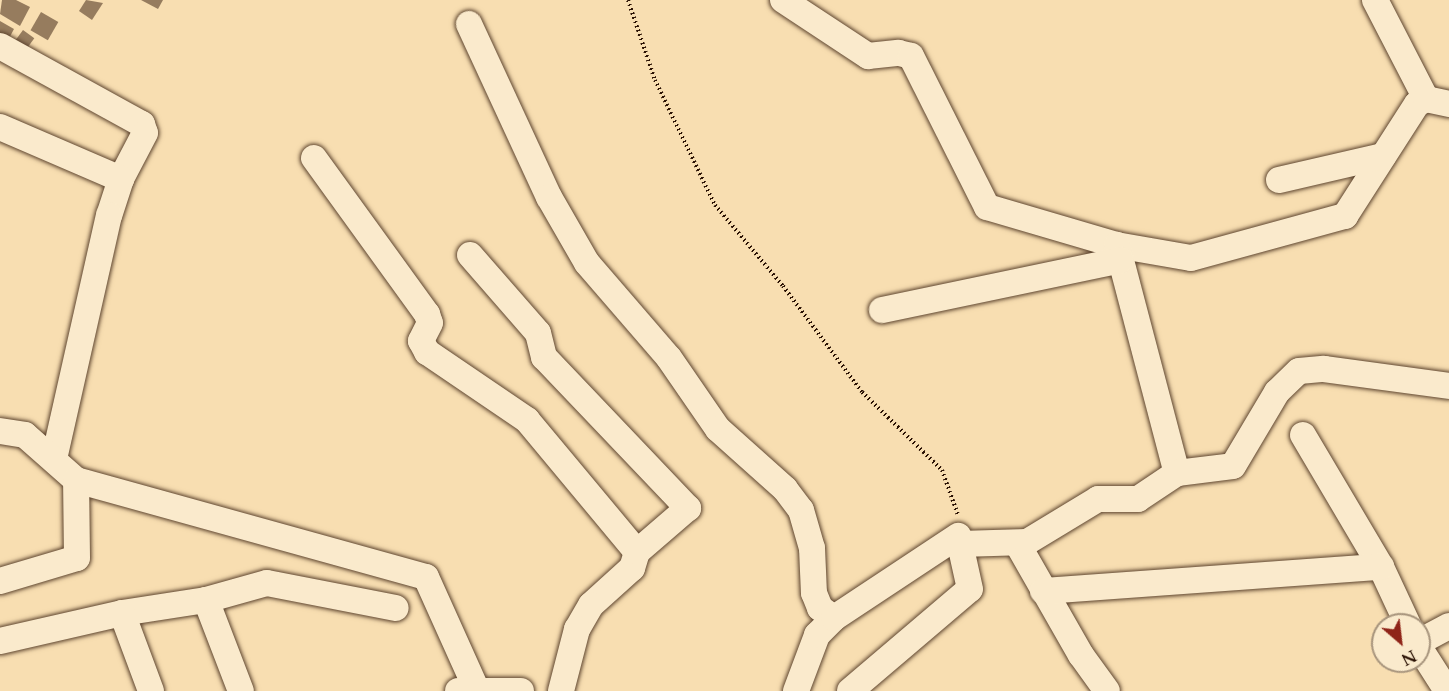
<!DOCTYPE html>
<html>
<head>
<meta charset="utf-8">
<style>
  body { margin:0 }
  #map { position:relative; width:1449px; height:691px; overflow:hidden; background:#f8deb1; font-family:Cardo,serif }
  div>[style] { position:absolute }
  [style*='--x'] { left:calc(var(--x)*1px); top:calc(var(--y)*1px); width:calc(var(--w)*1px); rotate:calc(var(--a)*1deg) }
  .building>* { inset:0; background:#967c5e; transform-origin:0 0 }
  .path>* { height:4px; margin-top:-2px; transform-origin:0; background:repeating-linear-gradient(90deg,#2b1204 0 1.5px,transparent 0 4.5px) }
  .roads { filter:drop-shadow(0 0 2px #5e452f) drop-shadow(0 0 2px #5e452f) }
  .minor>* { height:26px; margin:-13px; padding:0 13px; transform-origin:13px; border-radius:13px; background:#faeacc }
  span { translate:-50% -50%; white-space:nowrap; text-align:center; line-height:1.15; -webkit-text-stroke:4.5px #faeacc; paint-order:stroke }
  .north { position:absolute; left:1371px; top:613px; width:60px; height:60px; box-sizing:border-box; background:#faeacc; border:2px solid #a7947c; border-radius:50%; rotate:152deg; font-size:16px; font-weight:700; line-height:24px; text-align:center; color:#2b1204 }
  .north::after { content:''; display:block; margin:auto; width:21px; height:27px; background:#8f2418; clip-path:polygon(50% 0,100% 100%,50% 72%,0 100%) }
</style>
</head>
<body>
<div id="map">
  <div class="building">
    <div style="clip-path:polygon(2px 0,16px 0,30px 7px,20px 26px,0 14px)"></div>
    <div style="clip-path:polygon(86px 0,103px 3px,92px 20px,79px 11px)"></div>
    <div style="clip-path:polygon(141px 0,163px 0,158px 9px)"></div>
    <div style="left:41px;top:12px;width:20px;height:21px;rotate:30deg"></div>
    <div style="clip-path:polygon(0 21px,14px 29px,6px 44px,0 41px)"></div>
    <div style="left:23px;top:30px;width:14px;height:19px;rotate:36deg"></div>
  </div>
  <div class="path">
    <div style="--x:628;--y:0;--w:84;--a:71.4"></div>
    <div style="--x:655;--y:80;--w:139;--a:64.4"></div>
    <div style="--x:715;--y:205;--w:106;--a:50"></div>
    <div style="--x:783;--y:286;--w:132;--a:53.3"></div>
    <div style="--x:862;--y:392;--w:112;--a:44.3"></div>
    <div style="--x:942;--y:470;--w:48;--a:70.4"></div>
  </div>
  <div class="roads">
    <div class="minor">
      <div style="--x:783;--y:0;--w:102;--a:33.4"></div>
      <div style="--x:868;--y:56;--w:31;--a:-6"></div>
      <div style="--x:899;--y:53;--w:12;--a:14"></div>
      <div style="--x:911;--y:56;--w:169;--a:63.3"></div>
      <div style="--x:987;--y:207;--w:134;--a:16.4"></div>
      <div style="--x:1116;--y:245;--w:76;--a:9.8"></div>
      <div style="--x:1191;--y:258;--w:160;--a:-15.3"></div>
      <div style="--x:1345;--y:216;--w:133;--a:-57.3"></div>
      <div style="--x:1417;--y:104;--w:10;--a:-29"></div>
      <div style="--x:1375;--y:0;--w:111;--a:62.7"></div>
      <div style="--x:1426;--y:99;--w:24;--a:12"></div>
      <div style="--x:469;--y:24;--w:191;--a:65.2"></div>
      <div style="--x:549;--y:197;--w:76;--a:60.1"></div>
      <div style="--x:587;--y:263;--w:125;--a:49.2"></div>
      <div style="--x:669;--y:358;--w:86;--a:55.4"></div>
      <div style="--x:718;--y:429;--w:90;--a:41.8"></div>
      <div style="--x:785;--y:489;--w:26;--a:53"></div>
      <div style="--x:801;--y:510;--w:40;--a:74"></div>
      <div style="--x:812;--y:548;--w:45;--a:87.5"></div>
      <div style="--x:814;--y:593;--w:16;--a:68"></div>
      <div style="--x:820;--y:608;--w:17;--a:36"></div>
      <div style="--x:0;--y:46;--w:162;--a:28.8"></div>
      <div style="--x:142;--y:124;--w:9;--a:72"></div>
      <div style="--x:145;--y:133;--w:52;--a:117.6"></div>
      <div style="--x:121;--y:179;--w:38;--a:108"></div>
      <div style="--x:109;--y:215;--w:250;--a:102.7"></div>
      <div style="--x:0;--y:127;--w:132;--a:23.3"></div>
      <div style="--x:314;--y:158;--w:193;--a:54.1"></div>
      <div style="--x:427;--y:314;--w:9;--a:72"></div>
      <div style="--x:430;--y:323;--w:20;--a:117"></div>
      <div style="--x:421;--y:341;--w:13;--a:61"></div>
      <div style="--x:427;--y:352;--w:121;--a:34.2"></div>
      <div style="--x:527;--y:420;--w:172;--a:50.2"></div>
      <div style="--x:637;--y:552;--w:17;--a:107"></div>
      <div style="--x:632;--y:568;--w:55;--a:137.9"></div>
      <div style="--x:591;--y:605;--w:28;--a:120"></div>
      <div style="--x:577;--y:629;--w:64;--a:104.5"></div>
      <div style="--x:1279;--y:180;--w:107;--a:-13"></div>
      <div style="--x:1117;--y:245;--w:236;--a:75.3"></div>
      <div style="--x:470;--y:255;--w:103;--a:48.9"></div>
      <div style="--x:538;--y:333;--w:25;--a:76"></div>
      <div style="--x:544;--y:357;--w:209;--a:46.4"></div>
      <div style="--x:688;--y:508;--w:67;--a:139.2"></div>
      <div style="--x:882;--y:310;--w:244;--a:-11.8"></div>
      <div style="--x:0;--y:431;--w:25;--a:9"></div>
      <div style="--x:25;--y:435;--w:68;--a:41.4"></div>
      <div style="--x:76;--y:480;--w:363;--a:15.5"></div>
      <div style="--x:426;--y:577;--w:122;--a:65.8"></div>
      <div style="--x:1303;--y:435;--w:153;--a:59.4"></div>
      <div style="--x:1381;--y:567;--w:64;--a:65"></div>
      <div style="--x:1017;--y:543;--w:129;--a:60.3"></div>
      <div style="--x:1081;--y:655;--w:44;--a:54.2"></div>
      <div style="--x:0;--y:581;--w:80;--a:-16.6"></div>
      <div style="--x:77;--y:558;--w:78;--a:-90.7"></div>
      <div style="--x:1043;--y:591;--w:339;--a:-4.1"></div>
      <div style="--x:206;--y:600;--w:97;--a:69"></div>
      <div style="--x:122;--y:613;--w:85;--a:-8.8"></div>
      <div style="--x:206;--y:600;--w:63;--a:-15.6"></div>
      <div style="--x:267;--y:583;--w:131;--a:11"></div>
      <div style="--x:0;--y:641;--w:125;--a:-12.9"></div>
      <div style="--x:122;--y:613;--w:83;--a:69.6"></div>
      <div style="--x:1419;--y:642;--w:34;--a:-28"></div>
      <div style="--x:1419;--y:647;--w:52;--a:57.5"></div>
      <div style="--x:458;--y:691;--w:63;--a:0"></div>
      <div style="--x:796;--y:691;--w:60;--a:-69.4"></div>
      <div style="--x:817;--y:635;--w:24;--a:-45"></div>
      <div style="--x:834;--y:618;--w:149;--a:-33.5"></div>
      <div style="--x:850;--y:691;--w:157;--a:-40.4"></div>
      <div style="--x:970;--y:589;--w:46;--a:-102.5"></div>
      <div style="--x:960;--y:544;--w:67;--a:-1.7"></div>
      <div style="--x:1027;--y:542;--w:83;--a:-31.2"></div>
      <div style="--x:1098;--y:499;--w:40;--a:0"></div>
      <div style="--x:1138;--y:499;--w:47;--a:-33.7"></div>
      <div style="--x:1177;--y:473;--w:56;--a:-7.1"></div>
      <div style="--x:1233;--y:466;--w:86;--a:-59.3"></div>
      <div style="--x:1277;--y:392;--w:30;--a:-44"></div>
      <div style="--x:1299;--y:371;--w:25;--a:-5"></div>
      <div style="--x:1324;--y:369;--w:126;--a:7.7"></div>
    </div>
  </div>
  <div class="north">N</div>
</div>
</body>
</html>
